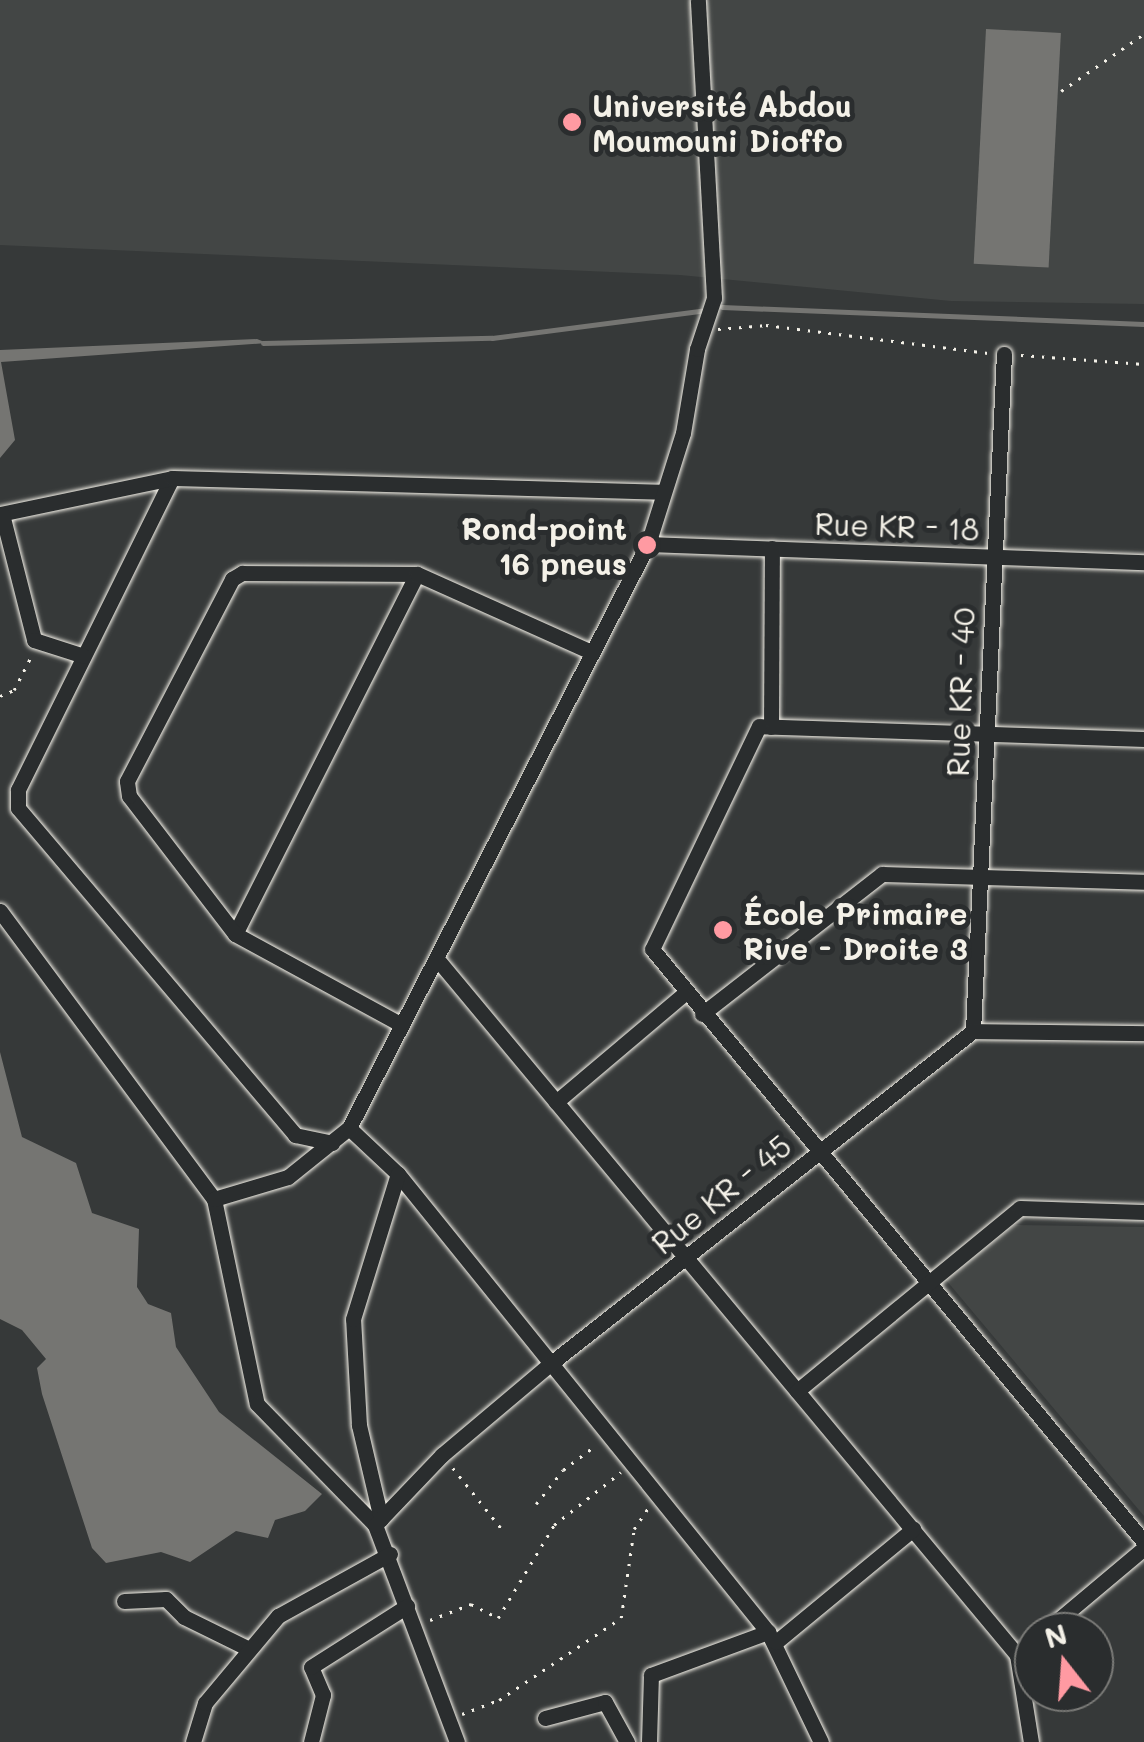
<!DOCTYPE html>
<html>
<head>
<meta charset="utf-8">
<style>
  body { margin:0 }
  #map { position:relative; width:1144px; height:1742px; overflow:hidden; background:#363939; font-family:Mali,sans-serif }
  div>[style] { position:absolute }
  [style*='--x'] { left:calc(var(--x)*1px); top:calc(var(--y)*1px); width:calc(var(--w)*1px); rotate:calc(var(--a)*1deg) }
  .built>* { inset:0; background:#434645 }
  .water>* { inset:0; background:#757572; transform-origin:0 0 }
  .stream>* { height:5px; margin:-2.5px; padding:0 2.5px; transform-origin:2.5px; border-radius:2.5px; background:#757572 }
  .path>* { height:2.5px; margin-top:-1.25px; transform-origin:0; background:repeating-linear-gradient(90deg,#f4f1e8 0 2.5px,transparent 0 10.5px) }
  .roads { filter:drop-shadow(0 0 2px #f4f1e8) drop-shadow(0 0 2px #f4f1e8) }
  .street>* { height:15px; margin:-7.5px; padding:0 7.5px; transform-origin:7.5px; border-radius:7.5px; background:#2a2d2e }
  .dots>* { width:28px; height:28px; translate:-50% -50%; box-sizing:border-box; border:5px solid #2a2d2e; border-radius:50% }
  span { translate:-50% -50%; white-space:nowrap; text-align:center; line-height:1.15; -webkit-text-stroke:10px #2a2d2e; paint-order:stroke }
  .poi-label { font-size:30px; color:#f4f1e8; font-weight:700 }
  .left { translate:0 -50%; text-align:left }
  .right { translate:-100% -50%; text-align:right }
  .street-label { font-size:30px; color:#f4f1e8 }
  .north { position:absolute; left:1014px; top:1612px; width:100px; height:100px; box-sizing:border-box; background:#2a2d2e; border:2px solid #7b7b78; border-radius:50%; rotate:343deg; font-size:28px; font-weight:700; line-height:40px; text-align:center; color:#f4f1e8 }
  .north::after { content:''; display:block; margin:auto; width:35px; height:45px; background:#ff9aa2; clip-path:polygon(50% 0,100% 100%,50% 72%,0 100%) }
</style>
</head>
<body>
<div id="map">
  <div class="built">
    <div style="clip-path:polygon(0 0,1144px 0,1144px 304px,951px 301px,680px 275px,0 245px)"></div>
    <div style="clip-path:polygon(1015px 1225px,1144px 1227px,1144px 1516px,946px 1280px)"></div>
  </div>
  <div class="water">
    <div style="left:986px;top:29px;width:75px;height:235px;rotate:3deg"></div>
    <div style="clip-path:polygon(257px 339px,267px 343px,1px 362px,15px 440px,0 458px,0 350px)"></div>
    <div style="clip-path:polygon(0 1052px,22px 1137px,76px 1163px,92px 1213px,139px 1229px,137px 1287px,148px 1304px,171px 1313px,176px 1347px,219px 1412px,322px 1494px,305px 1511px,275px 1520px,268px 1538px,236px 1531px,190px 1562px,161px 1552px,106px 1563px,92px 1548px,42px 1394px,37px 1368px,46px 1359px,22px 1330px,0 1319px)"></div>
  </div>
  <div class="stream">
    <div style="--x:722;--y:307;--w:422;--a:2.3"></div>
    <div style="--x:263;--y:343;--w:229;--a:-1.3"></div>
    <div style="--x:492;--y:338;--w:211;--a:-7.4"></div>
  </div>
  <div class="path">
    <div style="--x:1061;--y:91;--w:101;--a:-34.5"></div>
    <div style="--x:718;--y:329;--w:48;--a:-4.8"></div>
    <div style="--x:766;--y:325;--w:224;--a:7.2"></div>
    <div style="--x:1021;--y:355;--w:123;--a:4.2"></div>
    <div style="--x:0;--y:696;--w:15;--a:-23"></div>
    <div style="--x:14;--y:690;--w:38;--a:-63"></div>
    <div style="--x:453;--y:1468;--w:83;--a:51.3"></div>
    <div style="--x:536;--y:1504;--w:43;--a:-51.5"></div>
    <div style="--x:563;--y:1470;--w:41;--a:-37.1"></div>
    <div style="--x:430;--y:1620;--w:44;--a:-21.3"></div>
    <div style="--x:471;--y:1604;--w:30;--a:27"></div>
    <div style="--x:498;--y:1618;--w:109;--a:-58.9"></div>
    <div style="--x:554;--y:1525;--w:85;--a:-38.3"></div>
    <div style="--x:462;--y:1714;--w:40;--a:-21"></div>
    <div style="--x:499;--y:1700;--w:147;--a:-33.9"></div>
    <div style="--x:621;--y:1618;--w:90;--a:-81.7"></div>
    <div style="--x:634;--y:1529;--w:25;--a:-56"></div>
  </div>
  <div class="roads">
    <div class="street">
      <div style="--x:172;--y:478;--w:348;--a:116.3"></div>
      <div style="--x:18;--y:790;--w:18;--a:90"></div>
      <div style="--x:18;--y:808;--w:429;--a:49.7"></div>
      <div style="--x:295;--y:1135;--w:38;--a:12"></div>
      <div style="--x:0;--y:514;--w:176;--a:-11.8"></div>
      <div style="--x:172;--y:478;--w:490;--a:1.6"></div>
      <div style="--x:2;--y:514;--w:130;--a:75.7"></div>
      <div style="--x:34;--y:640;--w:52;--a:17.7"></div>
      <div style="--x:648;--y:544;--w:496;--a:2.1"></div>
      <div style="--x:771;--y:727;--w:179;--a:-89.7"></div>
      <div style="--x:1144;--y:739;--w:385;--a:-178.1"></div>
      <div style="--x:759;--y:726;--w:247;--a:115.6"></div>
      <div style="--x:652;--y:949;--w:771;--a:50.32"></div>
      <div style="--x:0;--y:911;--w:359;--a:53.4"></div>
      <div style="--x:214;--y:1199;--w:209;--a:78.2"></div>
      <div style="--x:257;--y:1404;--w:169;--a:45.7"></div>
      <div style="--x:375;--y:1525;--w:232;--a:69.3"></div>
      <div style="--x:235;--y:934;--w:403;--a:-63.2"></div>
      <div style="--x:437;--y:959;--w:906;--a:50.19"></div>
      <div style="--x:1017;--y:1655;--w:88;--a:80.9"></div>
      <div style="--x:702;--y:1014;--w:228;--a:-37.9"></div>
      <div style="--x:882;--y:874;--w:262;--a:1.7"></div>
      <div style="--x:402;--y:1025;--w:190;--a:-151.4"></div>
      <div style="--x:235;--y:934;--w:174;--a:-127.5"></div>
      <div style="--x:129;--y:796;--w:15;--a:-98"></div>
      <div style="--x:127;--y:781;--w:228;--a:-62.5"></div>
      <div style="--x:232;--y:579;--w:12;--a:-31"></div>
      <div style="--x:242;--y:573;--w:175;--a:0.3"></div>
      <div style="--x:417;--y:574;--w:191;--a:24.1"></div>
      <div style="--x:973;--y:1031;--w:678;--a:-87.38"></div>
      <div style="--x:556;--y:1102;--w:167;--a:-40.2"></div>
      <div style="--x:349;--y:1128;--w:67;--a:43.2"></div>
      <div style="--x:398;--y:1174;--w:589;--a:51.07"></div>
      <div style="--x:768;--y:1632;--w:122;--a:64.3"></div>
      <div style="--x:214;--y:1199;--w:77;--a:-16.6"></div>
      <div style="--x:288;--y:1177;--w:78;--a:-38.8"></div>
      <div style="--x:349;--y:1128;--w:656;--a:-62.89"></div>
      <div style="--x:648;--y:544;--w:116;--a:-72.5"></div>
      <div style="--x:683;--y:433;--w:85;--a:-80.5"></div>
      <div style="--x:697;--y:349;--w:54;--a:-71.6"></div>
      <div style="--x:714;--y:298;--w:298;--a:-93.1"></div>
      <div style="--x:797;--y:1391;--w:288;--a:-39.4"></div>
      <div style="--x:1020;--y:1208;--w:124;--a:1.8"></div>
      <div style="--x:381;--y:1519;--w:97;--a:-103.2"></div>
      <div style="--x:359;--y:1425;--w:106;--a:-93.2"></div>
      <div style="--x:353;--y:1319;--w:152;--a:-72.8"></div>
      <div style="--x:375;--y:1525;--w:97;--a:-46.3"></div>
      <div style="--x:442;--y:1455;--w:141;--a:-40.1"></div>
      <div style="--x:550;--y:1364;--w:538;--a:-38.21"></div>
      <div style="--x:973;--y:1031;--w:171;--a:0.7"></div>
      <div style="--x:124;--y:1601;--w:42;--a:-2.7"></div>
      <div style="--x:166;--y:1599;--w:25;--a:45"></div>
      <div style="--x:184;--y:1617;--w:72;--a:26.2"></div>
      <div style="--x:1044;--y:1632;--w:131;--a:-40"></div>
      <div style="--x:776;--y:1642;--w:178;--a:-39.5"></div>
      <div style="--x:1017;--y:1655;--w:22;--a:-39"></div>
      <div style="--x:545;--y:1718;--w:62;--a:-14.9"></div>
      <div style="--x:605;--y:1702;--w:46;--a:61.2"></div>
      <div style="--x:193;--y:1742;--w:41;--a:-72.9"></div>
      <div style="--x:205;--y:1703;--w:114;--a:-50"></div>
      <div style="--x:278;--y:1616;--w:128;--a:-29"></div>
      <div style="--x:311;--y:1742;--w:49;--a:-75.7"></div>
      <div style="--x:323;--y:1695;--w:30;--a:-113"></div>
      <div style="--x:311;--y:1667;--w:114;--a:-32.4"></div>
      <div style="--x:649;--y:1742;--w:67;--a:-88.3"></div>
      <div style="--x:651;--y:1675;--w:125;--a:-20.2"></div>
    </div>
  </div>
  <div class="dots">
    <div style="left:572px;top:122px;background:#ff9aa2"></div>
    <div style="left:647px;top:545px;background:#ff9aa2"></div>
    <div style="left:723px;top:930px;background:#ff9aa2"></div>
  </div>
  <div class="poi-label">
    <span class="left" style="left:592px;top:122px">Université Abdou<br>Moumouni Dioffo</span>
    <span class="right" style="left:627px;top:545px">Rond-point<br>16 pneus</span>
    <span class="left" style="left:743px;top:930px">École Primaire<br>Rive - Droite 3</span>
  </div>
  <div class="street-label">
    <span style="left:897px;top:526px;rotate:2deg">Rue KR - 18</span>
    <span style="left:960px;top:692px;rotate:-88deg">Rue KR - 40</span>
    <span style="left:721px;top:1194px;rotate:-39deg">Rue KR - 45</span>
  </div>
  <div class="north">N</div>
</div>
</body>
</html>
